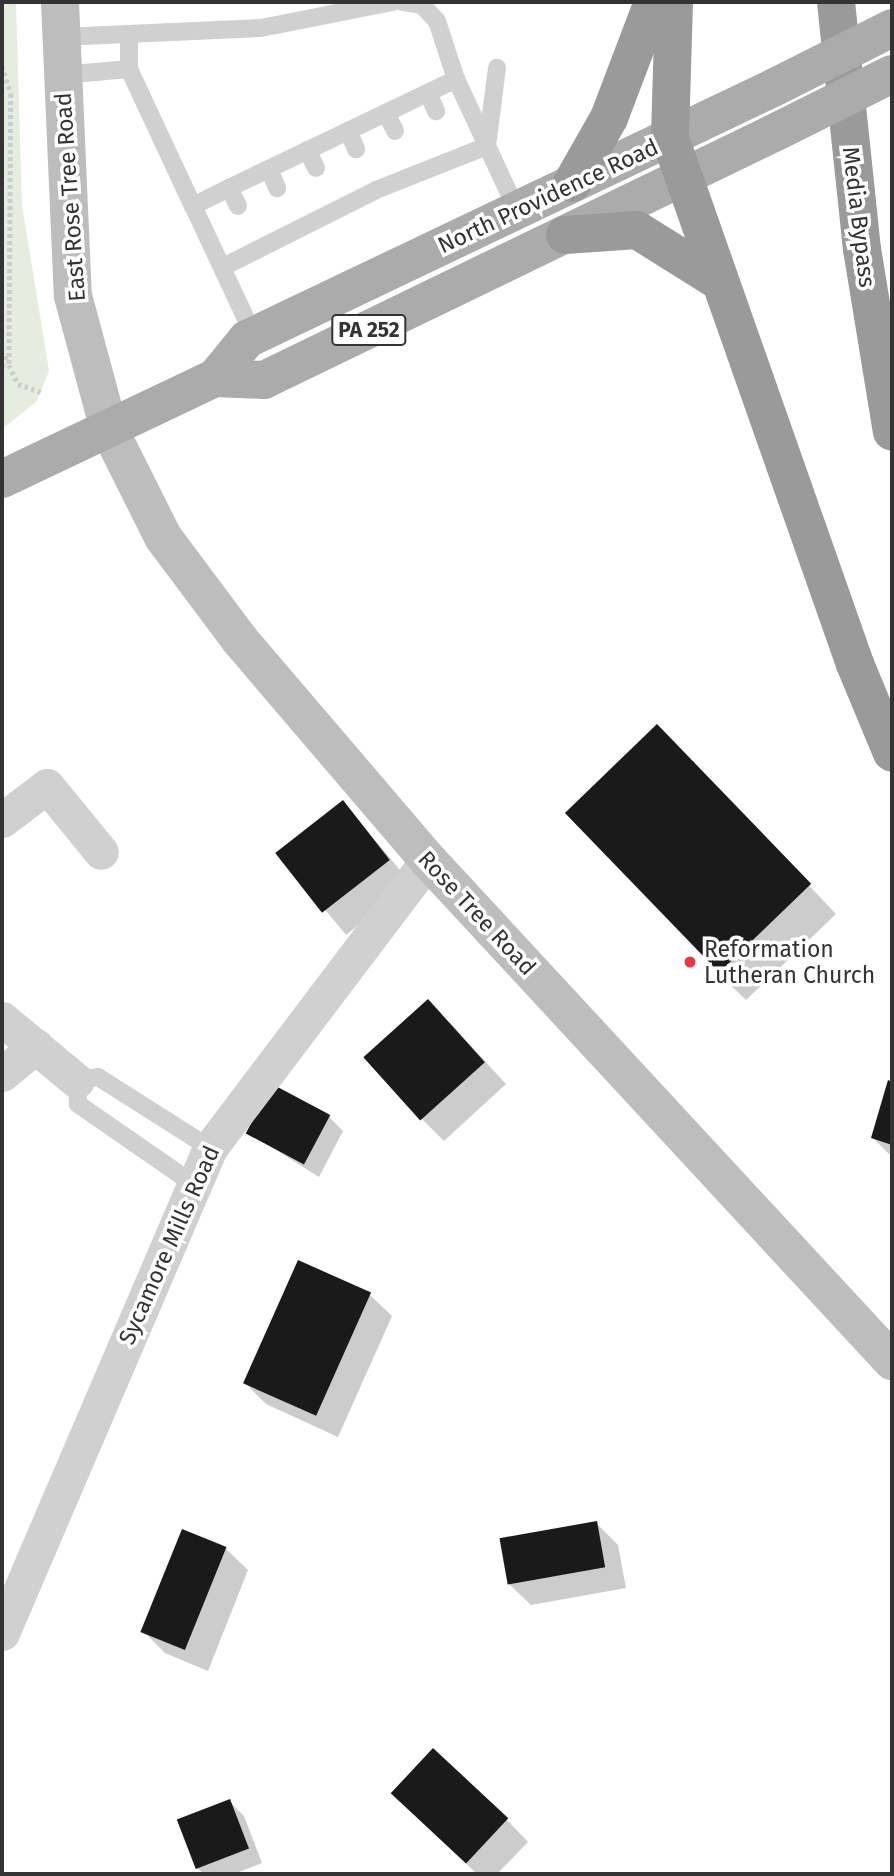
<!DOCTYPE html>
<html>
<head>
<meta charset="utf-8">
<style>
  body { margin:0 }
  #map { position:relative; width:894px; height:1876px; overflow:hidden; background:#fff; font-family:"Fira Sans",sans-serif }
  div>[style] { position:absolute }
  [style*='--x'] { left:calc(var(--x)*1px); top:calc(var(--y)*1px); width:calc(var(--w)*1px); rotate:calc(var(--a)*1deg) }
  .green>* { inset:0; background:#e6ecdf }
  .shadow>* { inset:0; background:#0003; transform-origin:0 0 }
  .building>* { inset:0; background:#1a1a1a; transform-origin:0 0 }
  .path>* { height:4.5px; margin-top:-2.25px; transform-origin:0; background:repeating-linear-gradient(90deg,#cdcdcd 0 3.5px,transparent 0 7px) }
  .lane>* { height:18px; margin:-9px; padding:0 9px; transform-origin:9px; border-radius:9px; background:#d0d0d0 }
  .street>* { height:35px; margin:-17.5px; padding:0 17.5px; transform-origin:17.5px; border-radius:17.5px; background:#d0d0d0 }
  .secondary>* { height:38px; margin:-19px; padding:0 19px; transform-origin:19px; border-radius:19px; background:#bdbdbd }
  .primary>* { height:38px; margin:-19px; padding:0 19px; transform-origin:19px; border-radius:19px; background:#ababab }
  .highway>* { height:38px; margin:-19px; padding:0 19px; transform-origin:19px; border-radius:19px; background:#9a9a9a }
  .primary-bridge>* { height:38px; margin:-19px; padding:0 19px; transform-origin:19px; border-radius:19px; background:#ababab }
  .dots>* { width:19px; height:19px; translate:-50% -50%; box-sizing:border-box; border:4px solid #fff; border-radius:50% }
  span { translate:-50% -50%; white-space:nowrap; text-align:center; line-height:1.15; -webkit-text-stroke:7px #fff; paint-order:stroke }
  .shield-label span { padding:2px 5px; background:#fff; border:2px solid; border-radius:5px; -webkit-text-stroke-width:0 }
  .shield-label { font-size:21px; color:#333; font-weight:700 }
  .street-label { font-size:23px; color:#333 }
  .poi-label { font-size:23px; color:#333 }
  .left { translate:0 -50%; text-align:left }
  .frame { position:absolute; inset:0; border:4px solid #333; pointer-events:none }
</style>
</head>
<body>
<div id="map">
  <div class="green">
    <div style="clip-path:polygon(2px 2px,16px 2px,22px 205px,49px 371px,37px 401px,2px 429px)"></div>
  </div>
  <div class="shadow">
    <div style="clip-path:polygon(684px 754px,836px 914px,746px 1000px,718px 973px)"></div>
    <div style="left:343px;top:802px;width:104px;height:83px;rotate:50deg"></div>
    <div style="clip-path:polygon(450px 1023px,506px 1084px,444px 1141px,422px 1119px)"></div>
    <div style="clip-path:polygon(890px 1083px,892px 1084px,892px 1157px,873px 1138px)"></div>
    <div style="clip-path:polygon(328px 1116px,343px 1131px,319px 1177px,249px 1133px)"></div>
    <div style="clip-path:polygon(299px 1262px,370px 1295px,392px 1316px,338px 1437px,266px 1404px,245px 1383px)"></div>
    <div style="clip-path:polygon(596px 1523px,618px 1545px,626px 1588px,531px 1605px,509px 1584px)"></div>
    <div style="clip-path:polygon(226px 1549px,248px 1570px,208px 1671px,165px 1653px,143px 1631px)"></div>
    <div style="clip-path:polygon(229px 1801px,244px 1816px,262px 1863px,234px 1874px,204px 1874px,197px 1868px)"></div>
    <div style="clip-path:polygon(414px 1814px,507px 1820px,528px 1842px,497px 1874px,477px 1874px)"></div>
  </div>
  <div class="building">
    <div style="left:657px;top:724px;width:222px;height:128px;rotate:46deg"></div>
    <div style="left:343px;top:800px;width:76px;height:86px;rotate:52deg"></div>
    <div style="left:428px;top:999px;width:85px;height:87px;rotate:48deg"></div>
    <div style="clip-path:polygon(888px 1080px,892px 1082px,892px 1145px,871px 1138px)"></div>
    <div style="left:272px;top:1084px;width:66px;height:56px;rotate:28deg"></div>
    <div style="left:298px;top:1260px;width:80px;height:135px;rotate:24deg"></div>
    <div style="left:597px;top:1521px;width:47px;height:99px;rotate:80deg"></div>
    <div style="left:182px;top:1529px;width:48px;height:111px;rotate:22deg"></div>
    <div style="left:433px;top:1748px;width:103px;height:62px;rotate:43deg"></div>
    <div style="left:230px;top:1799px;width:53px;height:57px;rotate:69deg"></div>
  </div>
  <div class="path">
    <div style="--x:2;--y:66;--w:29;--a:72"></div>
    <div style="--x:11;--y:94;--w:271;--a:90.4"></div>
    <div style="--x:9;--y:365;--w:21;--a:65"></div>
    <div style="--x:18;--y:384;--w:24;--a:19"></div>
    <div style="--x:2;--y:366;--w:12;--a:-66"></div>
  </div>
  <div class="lane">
    <div style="--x:403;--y:2;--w:19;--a:9"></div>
    <div style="--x:422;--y:5;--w:22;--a:47"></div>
    <div style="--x:437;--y:21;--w:61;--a:71.9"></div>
    <div style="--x:61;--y:37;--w:200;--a:-2.6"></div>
    <div style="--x:261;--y:28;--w:134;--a:-11.2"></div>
    <div style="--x:129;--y:39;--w:30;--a:90"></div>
    <div style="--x:129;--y:69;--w:151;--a:65"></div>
    <div style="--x:62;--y:75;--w:67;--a:-5.1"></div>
    <div style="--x:428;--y:93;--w:20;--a:66"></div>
    <div style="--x:386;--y:113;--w:20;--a:63"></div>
    <div style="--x:348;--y:131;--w:20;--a:66"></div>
    <div style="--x:487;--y:146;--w:79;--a:-82.7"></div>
    <div style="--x:307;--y:150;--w:20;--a:63"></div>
    <div style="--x:269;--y:169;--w:21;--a:67"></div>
    <div style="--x:229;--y:188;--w:20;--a:63"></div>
    <div style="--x:223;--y:267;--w:171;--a:-26.7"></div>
    <div style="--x:376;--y:190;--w:119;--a:-21.6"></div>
    <div style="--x:254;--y:336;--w:144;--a:-115.1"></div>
    <div style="--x:193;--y:206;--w:40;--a:-26.6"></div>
    <div style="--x:229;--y:188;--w:252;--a:-25.6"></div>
    <div style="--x:456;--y:79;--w:142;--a:65.1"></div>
    <div style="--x:192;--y:1183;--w:139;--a:-145.3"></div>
    <div style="--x:78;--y:1104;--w:23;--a:-92"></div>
    <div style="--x:77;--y:1081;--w:21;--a:-11"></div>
    <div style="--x:98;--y:1077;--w:133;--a:32.4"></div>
  </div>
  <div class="street">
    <div style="--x:2;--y:820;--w:56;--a:-37.1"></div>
    <div style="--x:47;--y:786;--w:85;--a:50.7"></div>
    <div style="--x:2;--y:1019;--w:97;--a:39.6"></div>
    <div style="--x:2;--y:1074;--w:44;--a:-39.5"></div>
    <div style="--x:2;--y:1633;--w:528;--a:-66.79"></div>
    <div style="--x:210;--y:1148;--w:361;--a:-52.9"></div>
  </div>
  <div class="secondary">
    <div style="--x:60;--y:2;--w:294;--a:87.5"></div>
    <div style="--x:73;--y:296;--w:138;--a:74.9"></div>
    <div style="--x:109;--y:429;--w:121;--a:63.4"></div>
    <div style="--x:163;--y:537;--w:129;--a:53.2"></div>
    <div style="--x:240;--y:640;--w:289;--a:49.5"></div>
    <div style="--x:428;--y:860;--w:683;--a:47.2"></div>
  </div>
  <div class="primary">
    <div style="--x:215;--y:378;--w:49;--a:2.3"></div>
    <div style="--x:264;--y:380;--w:573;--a:-25.85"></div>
    <div style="--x:2;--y:479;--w:236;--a:-25.4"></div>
    <div style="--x:215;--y:378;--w:50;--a:-50.6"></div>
    <div style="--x:247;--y:339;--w:587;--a:-25.52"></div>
  </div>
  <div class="highway">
    <div style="--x:674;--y:2;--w:136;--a:91.7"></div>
    <div style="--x:670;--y:138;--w:558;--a:70.62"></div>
    <div style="--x:855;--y:664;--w:96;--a:67.4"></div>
    <div style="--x:836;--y:2;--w:248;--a:84"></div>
    <div style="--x:862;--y:249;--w:185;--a:80.7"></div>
    <div style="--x:572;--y:183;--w:75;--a:-60.4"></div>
    <div style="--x:609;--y:118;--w:124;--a:-69.2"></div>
    <div style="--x:565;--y:235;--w:72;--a:-4"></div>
    <div style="--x:637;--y:230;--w:94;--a:32"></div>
  </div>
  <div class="primary-bridge">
    <div style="--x:777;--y:86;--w:129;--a:-26.8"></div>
    <div style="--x:780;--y:130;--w:125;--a:-26.6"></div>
  </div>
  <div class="dots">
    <div style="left:690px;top:962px;background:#e63946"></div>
  </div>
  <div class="shield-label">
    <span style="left:369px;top:330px">PA 252</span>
  </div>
  <div class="street-label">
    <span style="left:548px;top:196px;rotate:-25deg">North Providence Road</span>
    <span style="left:70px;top:197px;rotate:-94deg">East Rose Tree Road</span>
    <span style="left:859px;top:217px;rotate:83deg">Media Bypass</span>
    <span style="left:477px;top:913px;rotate:47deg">Rose Tree Road</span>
    <span style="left:169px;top:1245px;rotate:-66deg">Sycamore Mills Road</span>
  </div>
  <div class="poi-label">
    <span class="left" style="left:704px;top:962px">Reformation<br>Lutheran Church</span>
  </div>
  <div class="frame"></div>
</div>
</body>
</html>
